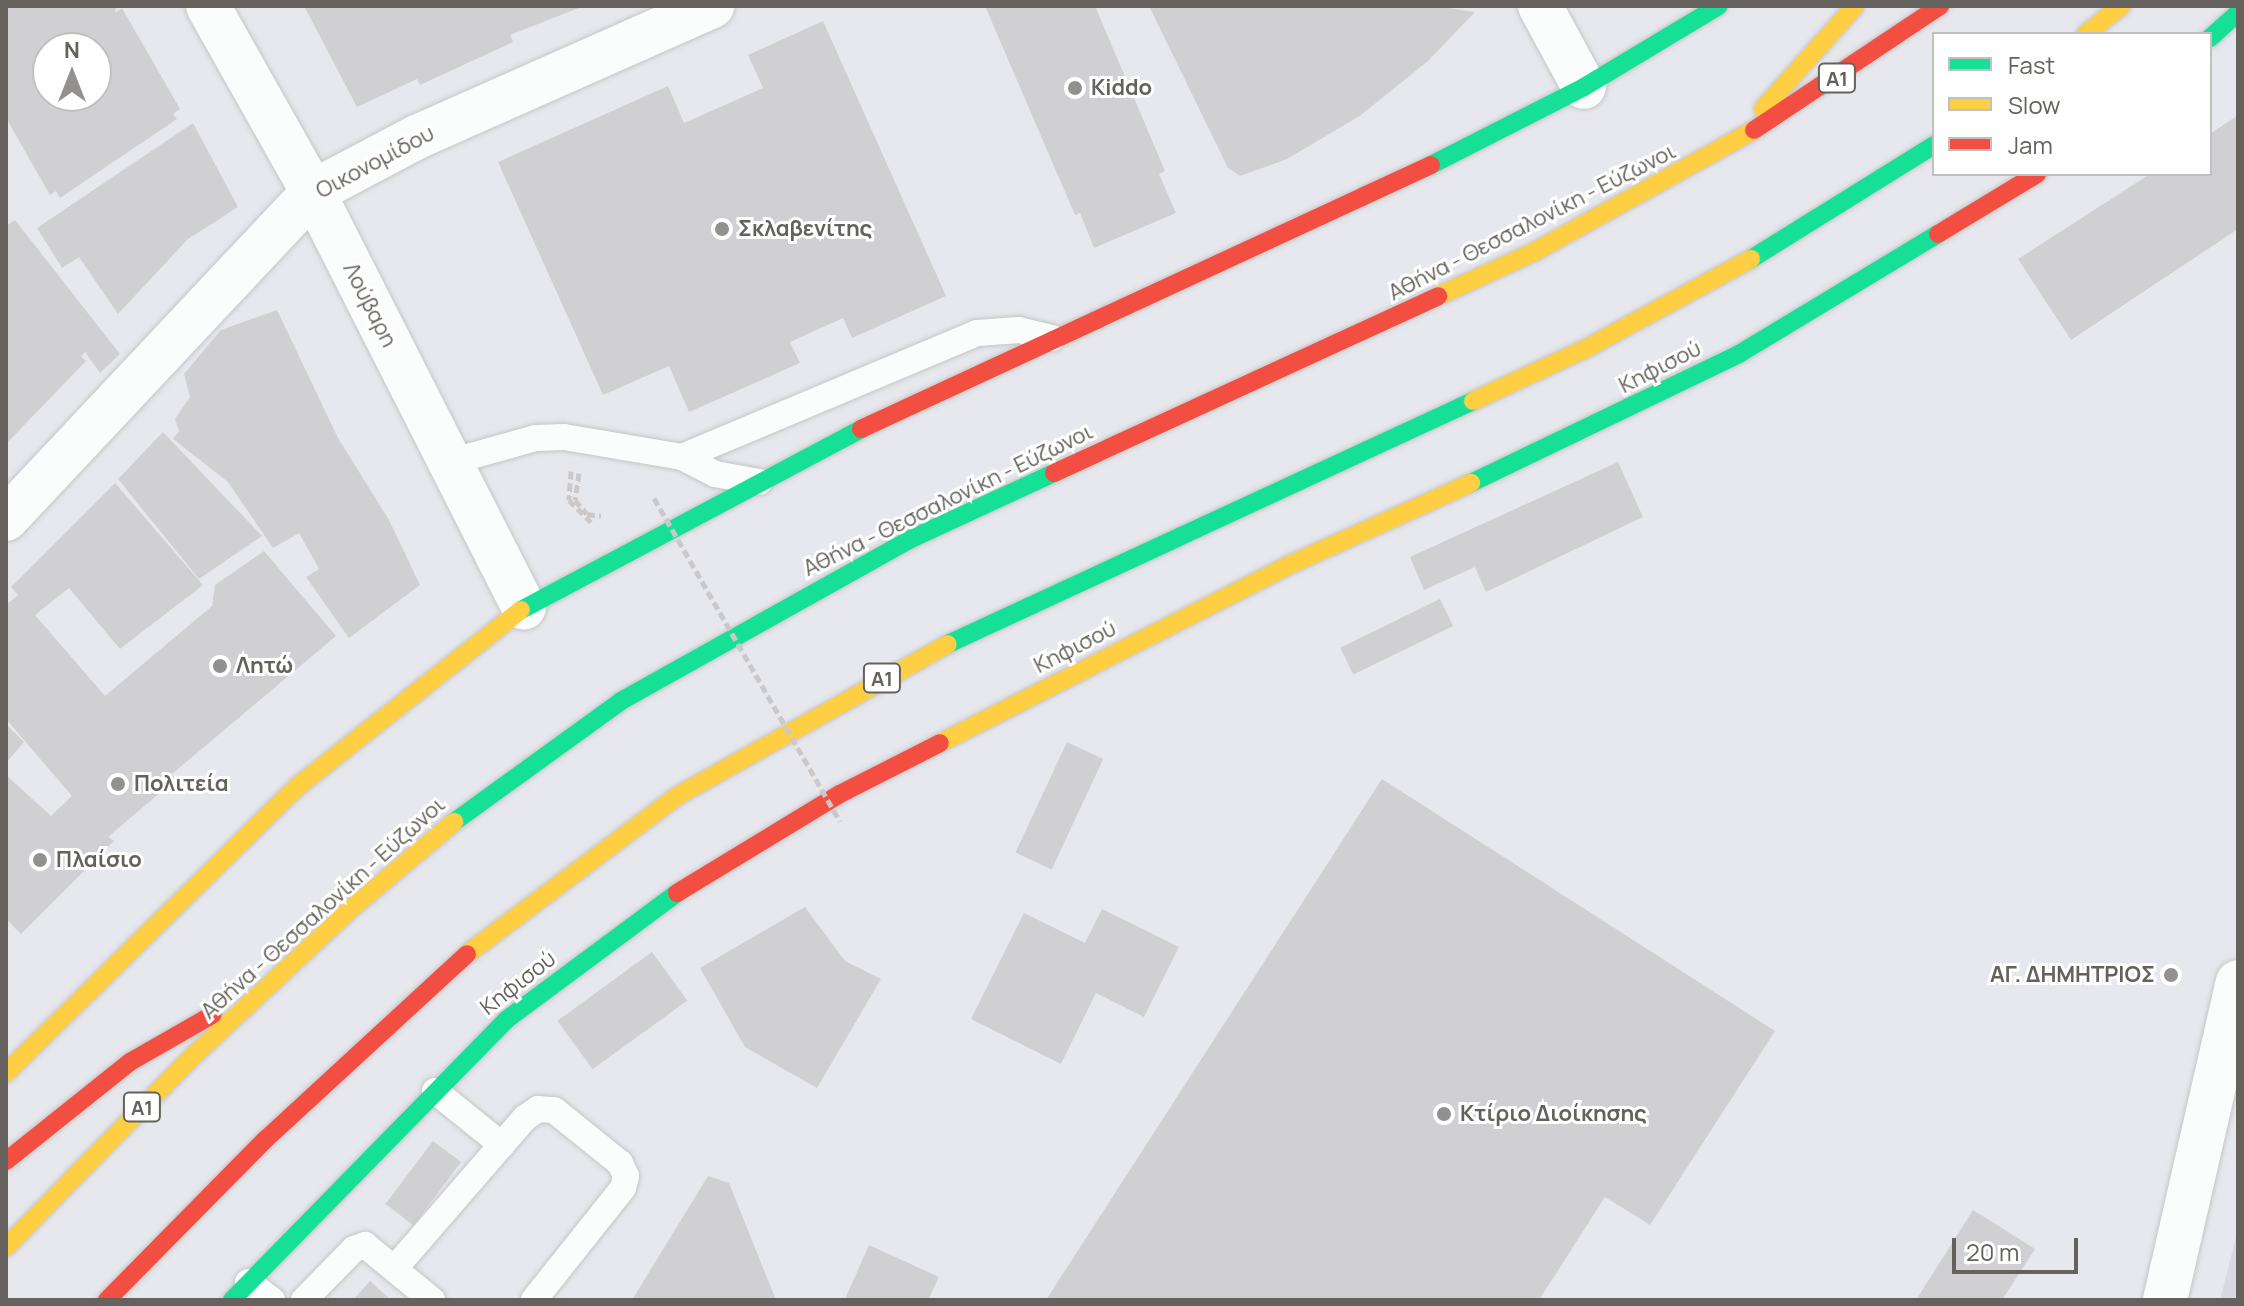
<!DOCTYPE html>
<html>
<head>
<meta charset="utf-8">
<style>
  body { margin:0 }
  #map { position:relative; width:2244px; height:1306px; overflow:hidden; background:#e7e8ed; font-family:Manrope,sans-serif }
  div>[style] { position:absolute }
  [style*='--x'] { left:calc(var(--x)*1px); top:calc(var(--y)*1px); width:calc(var(--w)*1px); rotate:calc(var(--a)*1deg) }
  .education>* { inset:0; background:#d9dae1 }
  .building>* { inset:0; background:#d0d0d3; transform-origin:0 0 }
  .path>* { height:5px; margin-top:-2.5px; transform-origin:0; background:repeating-linear-gradient(90deg,#ccc8ca 0 8px,transparent 0 12px) }
  .roads { filter:drop-shadow(0 0 2px #c6c6c7) drop-shadow(0 0 2px #c6c6c7) }
  .lane>* { height:26px; margin:-13px; padding:0 13px; transform-origin:13px; border-radius:13px; background:#fbfcfc }
  .street>* { height:44px; margin:-22px; padding:0 22px; transform-origin:22px; border-radius:22px; background:#fbfcfc }
  .fast>* { height:18px; margin:-9px; padding:0 9px; transform-origin:9px; border-radius:9px; background:#16e098 }
  .slow>* { height:18px; margin:-9px; padding:0 9px; transform-origin:9px; border-radius:9px; background:#ffcf43 }
  .jam>* { height:18px; margin:-9px; padding:0 9px; transform-origin:9px; border-radius:9px; background:#f24e42 }
  .path-bridge>* { height:5px; margin-top:-2.5px; transform-origin:0; background:repeating-linear-gradient(90deg,#ccc8ca 0 8px,transparent 0 12px) }
  .dots>* { width:22px; height:22px; translate:-50% -50%; box-sizing:border-box; border:4px solid #fff; border-radius:50% }
  span { translate:-50% -50%; white-space:nowrap; text-align:center; line-height:1.15; -webkit-text-stroke:6px #fff; paint-order:stroke }
  .shield-label span { padding:2px 6px; background:#fff; border:2px solid; border-radius:6px; -webkit-text-stroke-width:0 }
  .shield-label { font-size:20px; color:#65625d; font-weight:700 }
  .poi-label { font-size:22px; color:#65625d; font-weight:700 }
  .left { translate:0 -50%; text-align:left }
  .right { translate:-100% -50%; text-align:right }
  .street-label { font-size:22px; color:#65625d }
  .frame { position:absolute; inset:0; border:8px solid #65625d; pointer-events:none }
  .legend { position:absolute; left:1932px; top:32px; width:280px; height:144px; box-sizing:border-box; background:#fff; border:2px solid #c1c0be; margin:0; padding:10px 14px; list-style:none; font-size:24px; color:#65625d }
  .legend li { display:flex; align-items:center; gap:16px; height:40px }
  .legend b { width:40px; border:2px solid #c1c0be }
  .north { position:absolute; left:32px; top:32px; width:80px; height:80px; box-sizing:border-box; background:#fff; border:2px solid #c1c0be; border-radius:50%; rotate:0deg; font-size:22px; font-weight:700; line-height:32px; text-align:center; color:#65625d }
  .north::after { content:''; display:block; margin:auto; width:28px; height:36px; background:#92918f; clip-path:polygon(50% 0,100% 100%,50% 72%,0 100%) }
  .scale { position:absolute; left:1952px; top:1238px; width:126px; height:36px; box-sizing:border-box; border:4px solid #65625d; border-top:0; padding-left:10px; font-size:24px; line-height:28px; white-space:nowrap; color:#65625d; -webkit-text-stroke:6px #fff; paint-order:stroke }
</style>
</head>
<body>
<div id="map">
  <div class="education">
    <div style="clip-path:polygon(2238px 1229px,2238px 1300px,2220px 1300px)"></div>
  </div>
  <div class="building">
    <div style="clip-path:polygon(evenodd,6px 6px,116px 6px,115px 13px,122px 8px,180px 109px,173px 114px,177px 119px,60px 198px,56px 191px,50px 195px,6px 118px,6px 6px,48px 48px,96px 48px,96px 96px,48px 96px,48px 48px)"></div>
    <div style="clip-path:polygon(304px 6px,584px 6px,510px 35px,513px 42px,420px 85px,417px 79px,357px 107px)"></div>
    <div style="clip-path:polygon(985px 6px,1095px 6px,1165px 171px,1159px 174px,1176px 213px,1094px 248px,1080px 213px,1075px 215px)"></div>
    <div style="clip-path:polygon(1149px 6px,1434px 6px,1475px 12px,1428px 61px,1361px 115px,1287px 159px,1240px 176px,1228px 168px)"></div>
    <div style="clip-path:polygon(823px 21px,946px 296px,852px 338px,843px 318px,790px 342px,800px 363px,689px 412px,669px 366px,603px 395px,498px 162px,668px 86px,684px 123px,763px 88px,748px 55px)"></div>
    <div style="clip-path:polygon(2238px 115px,2238px 229px,2071px 340px,2018px 259px,2150px 174px,2210px 174px,2210px 134px)"></div>
    <div style="clip-path:polygon(193px 123px,238px 207px,188px 239px,118px 314px,79px 257px,62px 268px,37px 228px)"></div>
    <div style="clip-path:polygon(15px 220px,120px 354px,100px 373px,85px 352px,81px 356px,86px 361px,6px 444px,6px 226px)"></div>
    <div style="clip-path:polygon(277px 310px,338px 438px,389px 520px,420px 585px,349px 638px,306px 577px,319px 569px,299px 533px,273px 548px,228px 482px,173px 439px,179px 431px,175px 419px,190px 397px,184px 374px,221px 330px)"></div>
    <div style="clip-path:polygon(163px 432px,262px 536px,199px 579px,118px 479px)"></div>
    <div style="clip-path:polygon(1618px 462px,1643px 517px,1486px 592px,1475px 567px,1424px 590px,1410px 557px)"></div>
    <div style="clip-path:polygon(115px 483px,203px 585px,120px 649px,69px 588px,35px 615px,105px 696px,212px 606px,215px 585px,264px 551px,336px 636px,172px 774px,176px 779px,108px 837px,114px 841px,21px 934px,6px 919px,6px 775px,51px 816px,72px 796px,6px 719px,6px 605px,18px 595px,11px 587px)"></div>
    <div style="left:1440px;top:599px;width:30px;height:111px;rotate:64deg"></div>
    <div style="clip-path:polygon(6px 724px,24px 742px,6px 763px)"></div>
    <div style="left:1067px;top:742px;width:40px;height:122px;rotate:25deg"></div>
    <div style="clip-path:polygon(1382px 779px,1775px 1031px,1650px 1225px,1605px 1197px,1539px 1300px,1046px 1300px)"></div>
    <div style="clip-path:polygon(805px 907px,845px 961px,881px 979px,817px 1088px,745px 1047px,700px 968px)"></div>
    <div style="clip-path:polygon(1102px 909px,1179px 947px,1144px 1017px,1096px 993px,1061px 1064px,971px 1019px,1024px 913px,1085px 943px)"></div>
    <div style="left:652px;top:952px;width:60px;height:117px;rotate:54deg"></div>
    <div style="left:433px;top:1141px;width:35px;height:79px;rotate:37deg"></div>
    <div style="clip-path:polygon(708px 1176px,729px 1183px,776px 1300px,632px 1300px)"></div>
    <div style="clip-path:polygon(1973px 1210px,2035px 1249px,2002px 1300px,1916px 1300px)"></div>
    <div style="clip-path:polygon(869px 1245px,939px 1277px,928px 1300px,845px 1299px)"></div>
    <div style="clip-path:polygon(370px 1281px,391px 1300px,353px 1300px)"></div>
  </div>
  <div class="path">
    <div style="--x:571;--y:471;--w:29;--a:94"></div>
    <div style="--x:569;--y:500;--w:31;--a:45"></div>
    <div style="--x:579;--y:473;--w:27;--a:98"></div>
    <div style="--x:575;--y:500;--w:18;--a:49"></div>
    <div style="--x:587;--y:514;--w:14;--a:8"></div>
  </div>
  <div class="roads">
    <div class="lane">
      <div style="--x:682;--y:457;--w:37;--a:27"></div>
      <div style="--x:715;--y:474;--w:45;--a:10.3"></div>
      <div style="--x:450;--y:462;--w:89;--a:-15.6"></div>
      <div style="--x:536;--y:438;--w:28;--a:-2"></div>
      <div style="--x:564;--y:437;--w:120;--a:9.6"></div>
      <div style="--x:682;--y:457;--w:320;--a:-22.8"></div>
      <div style="--x:977;--y:333;--w:42;--a:-4.1"></div>
      <div style="--x:1019;--y:330;--w:34;--a:14"></div>
      <div style="--x:435;--y:1091;--w:86;--a:38.9"></div>
      <div style="--x:395;--y:1268;--w:198;--a:-49.1"></div>
      <div style="--x:525;--y:1118;--w:16;--a:-35"></div>
      <div style="--x:538;--y:1109;--w:16;--a:4"></div>
      <div style="--x:554;--y:1110;--w:85;--a:38.8"></div>
      <div style="--x:620;--y:1163;--w:14;--a:65"></div>
      <div style="--x:626;--y:1176;--w:12;--a:104"></div>
      <div style="--x:623;--y:1188;--w:143;--a:128.5"></div>
      <div style="--x:248;--y:1282;--w:30;--a:37"></div>
      <div style="--x:304;--y:1300;--w:71;--a:-45.6"></div>
      <div style="--x:354;--y:1249;--w:12;--a:-20"></div>
      <div style="--x:365;--y:1245;--w:87;--a:39.4"></div>
    </div>
    <div class="street">
      <div style="--x:208;--y:6;--w:214;--a:60.6"></div>
      <div style="--x:313;--y:192;--w:466;--a:63.1"></div>
      <div style="--x:1540;--y:6;--w:92;--a:61.5"></div>
      <div style="--x:6;--y:519;--w:449;--a:-46.8"></div>
      <div style="--x:313;--y:192;--w:118;--a:-27.9"></div>
      <div style="--x:417;--y:137;--w:323;--a:-23.9"></div>
      <div style="--x:2165;--y:1300;--w:326;--a:-77.1"></div>
    </div>
    <div class="fast">
      <div style="--x:2210;--y:38;--w:38;--a:-42"></div>
      <div style="--x:1431;--y:165;--w:172;--a:-27"></div>
      <div style="--x:1584;--y:87;--w:157;--a:-31"></div>
      <div style="--x:1751;--y:259;--w:216;--a:-31.9"></div>
      <div style="--x:1471;--y:483;--w:297;--a:-25.7"></div>
      <div style="--x:1739;--y:354;--w:232;--a:-31.1"></div>
      <div style="--x:521;--y:610;--w:385;--a:-28"></div>
      <div style="--x:948;--y:644;--w:579;--a:-24.84"></div>
      <div style="--x:454;--y:822;--w:206;--a:-35.9"></div>
      <div style="--x:621;--y:701;--w:332;--a:-29.2"></div>
      <div style="--x:911;--y:539;--w:157;--a:-24.8"></div>
      <div style="--x:232;--y:1300;--w:392;--a:-45.6"></div>
      <div style="--x:506;--y:1020;--w:213;--a:-36.6"></div>
    </div>
    <div class="slow">
      <div style="--x:2086;--y:34;--w:45;--a:-38.7"></div>
      <div style="--x:1763;--y:109;--w:138;--a:-48.2"></div>
      <div style="--x:1438;--y:296;--w:106;--a:-24.6"></div>
      <div style="--x:1534;--y:252;--w:252;--a:-29"></div>
      <div style="--x:1473;--y:401;--w:123;--a:-24.9"></div>
      <div style="--x:1585;--y:349;--w:189;--a:-28.5"></div>
      <div style="--x:940;--y:743;--w:390;--a:-27"></div>
      <div style="--x:1287;--y:566;--w:202;--a:-24.3"></div>
      <div style="--x:467;--y:954;--w:265;--a:-36.9"></div>
      <div style="--x:679;--y:795;--w:308;--a:-29.3"></div>
      <div style="--x:6;--y:1073;--w:409;--a:-44.5"></div>
      <div style="--x:298;--y:786;--w:284;--a:-38.3"></div>
      <div style="--x:6;--y:1247;--w:264;--a:-45.6"></div>
      <div style="--x:191;--y:1058;--w:223;--a:-43"></div>
      <div style="--x:354;--y:906;--w:131;--a:-40"></div>
    </div>
    <div class="jam">
      <div style="--x:1754;--y:130;--w:224;--a:-33.7"></div>
      <div style="--x:1938;--y:234;--w:116;--a:-31.2"></div>
      <div style="--x:861;--y:429;--w:628;--a:-24.85"></div>
      <div style="--x:1054;--y:473;--w:423;--a:-24.7"></div>
      <div style="--x:677;--y:893;--w:191;--a:-31.3"></div>
      <div style="--x:840;--y:794;--w:112;--a:-27"></div>
      <div style="--x:6;--y:1161;--w:159;--a:-38.6"></div>
      <div style="--x:130;--y:1062;--w:95;--a:-29.8"></div>
      <div style="--x:107;--y:1300;--w:226;--a:-45.4"></div>
      <div style="--x:266;--y:1139;--w:273;--a:-42.6"></div>
    </div>
  </div>
  <div class="path-bridge">
    <div style="--x:654;--y:498;--w:373;--a:60.1"></div>
  </div>
  <div class="dots">
    <div style="left:1075px;top:88px;background:#92918f"></div>
    <div style="left:722px;top:229px;background:#92918f"></div>
    <div style="left:220px;top:666px;background:#92918f"></div>
    <div style="left:118px;top:784px;background:#92918f"></div>
    <div style="left:40px;top:860px;background:#92918f"></div>
    <div style="left:2171px;top:975px;background:#92918f"></div>
    <div style="left:1444px;top:1114px;background:#92918f"></div>
  </div>
  <div class="shield-label">
    <span style="left:1837px;top:78px">Α1</span>
    <span style="left:882px;top:678px">Α1</span>
    <span style="left:142px;top:1107px">Α1</span>
  </div>
  <div class="poi-label">
    <span class="left" style="left:1091px;top:88px">Kiddo</span>
    <span class="left" style="left:738px;top:229px">Σκλαβενίτης</span>
    <span class="left" style="left:236px;top:666px">Λητώ</span>
    <span class="left" style="left:134px;top:784px">Πολιτεία</span>
    <span class="left" style="left:56px;top:860px">Πλαίσιο</span>
    <span class="right" style="left:2155px;top:975px">ΑΓ. ΔΗΜΗΤΡΙΟΣ</span>
    <span class="left" style="left:1460px;top:1114px">Κτίριο Διοίκησης</span>
  </div>
  <div class="street-label">
    <span style="left:375px;top:162px;rotate:-28deg">Οικονομίδου</span>
    <span style="left:1532px;top:222px;rotate:-27deg">Αθήνα - Θεσσαλονίκη - Εύζωνοι</span>
    <span style="left:370px;top:305px;rotate:63deg">Λούβαρη</span>
    <span style="left:1660px;top:367px;rotate:-27deg">Κηφισού</span>
    <span style="left:948px;top:500px;rotate:-26deg">Αθήνα - Θεσσαλονίκη - Εύζωνοι</span>
    <span style="left:1075px;top:647px;rotate:-27deg">Κηφισού</span>
    <span style="left:323px;top:908px;rotate:-42deg">Αθήνα - Θεσσαλονίκη - Εύζωνοι</span>
    <span style="left:518px;top:983px;rotate:-38deg">Κηφισού</span>
  </div>
  <div class="frame"></div>
  <ul class="legend">
  <li><b style="height:10px;background:#16e098"></b>Fast</li>
  <li><b style="height:10px;background:#ffcf43"></b>Slow</li>
  <li><b style="height:10px;background:#f24e42"></b>Jam</li>
  </ul>
  <div class="north">N</div>
  <div class="scale">20 m</div>
</div>
</body>
</html>
